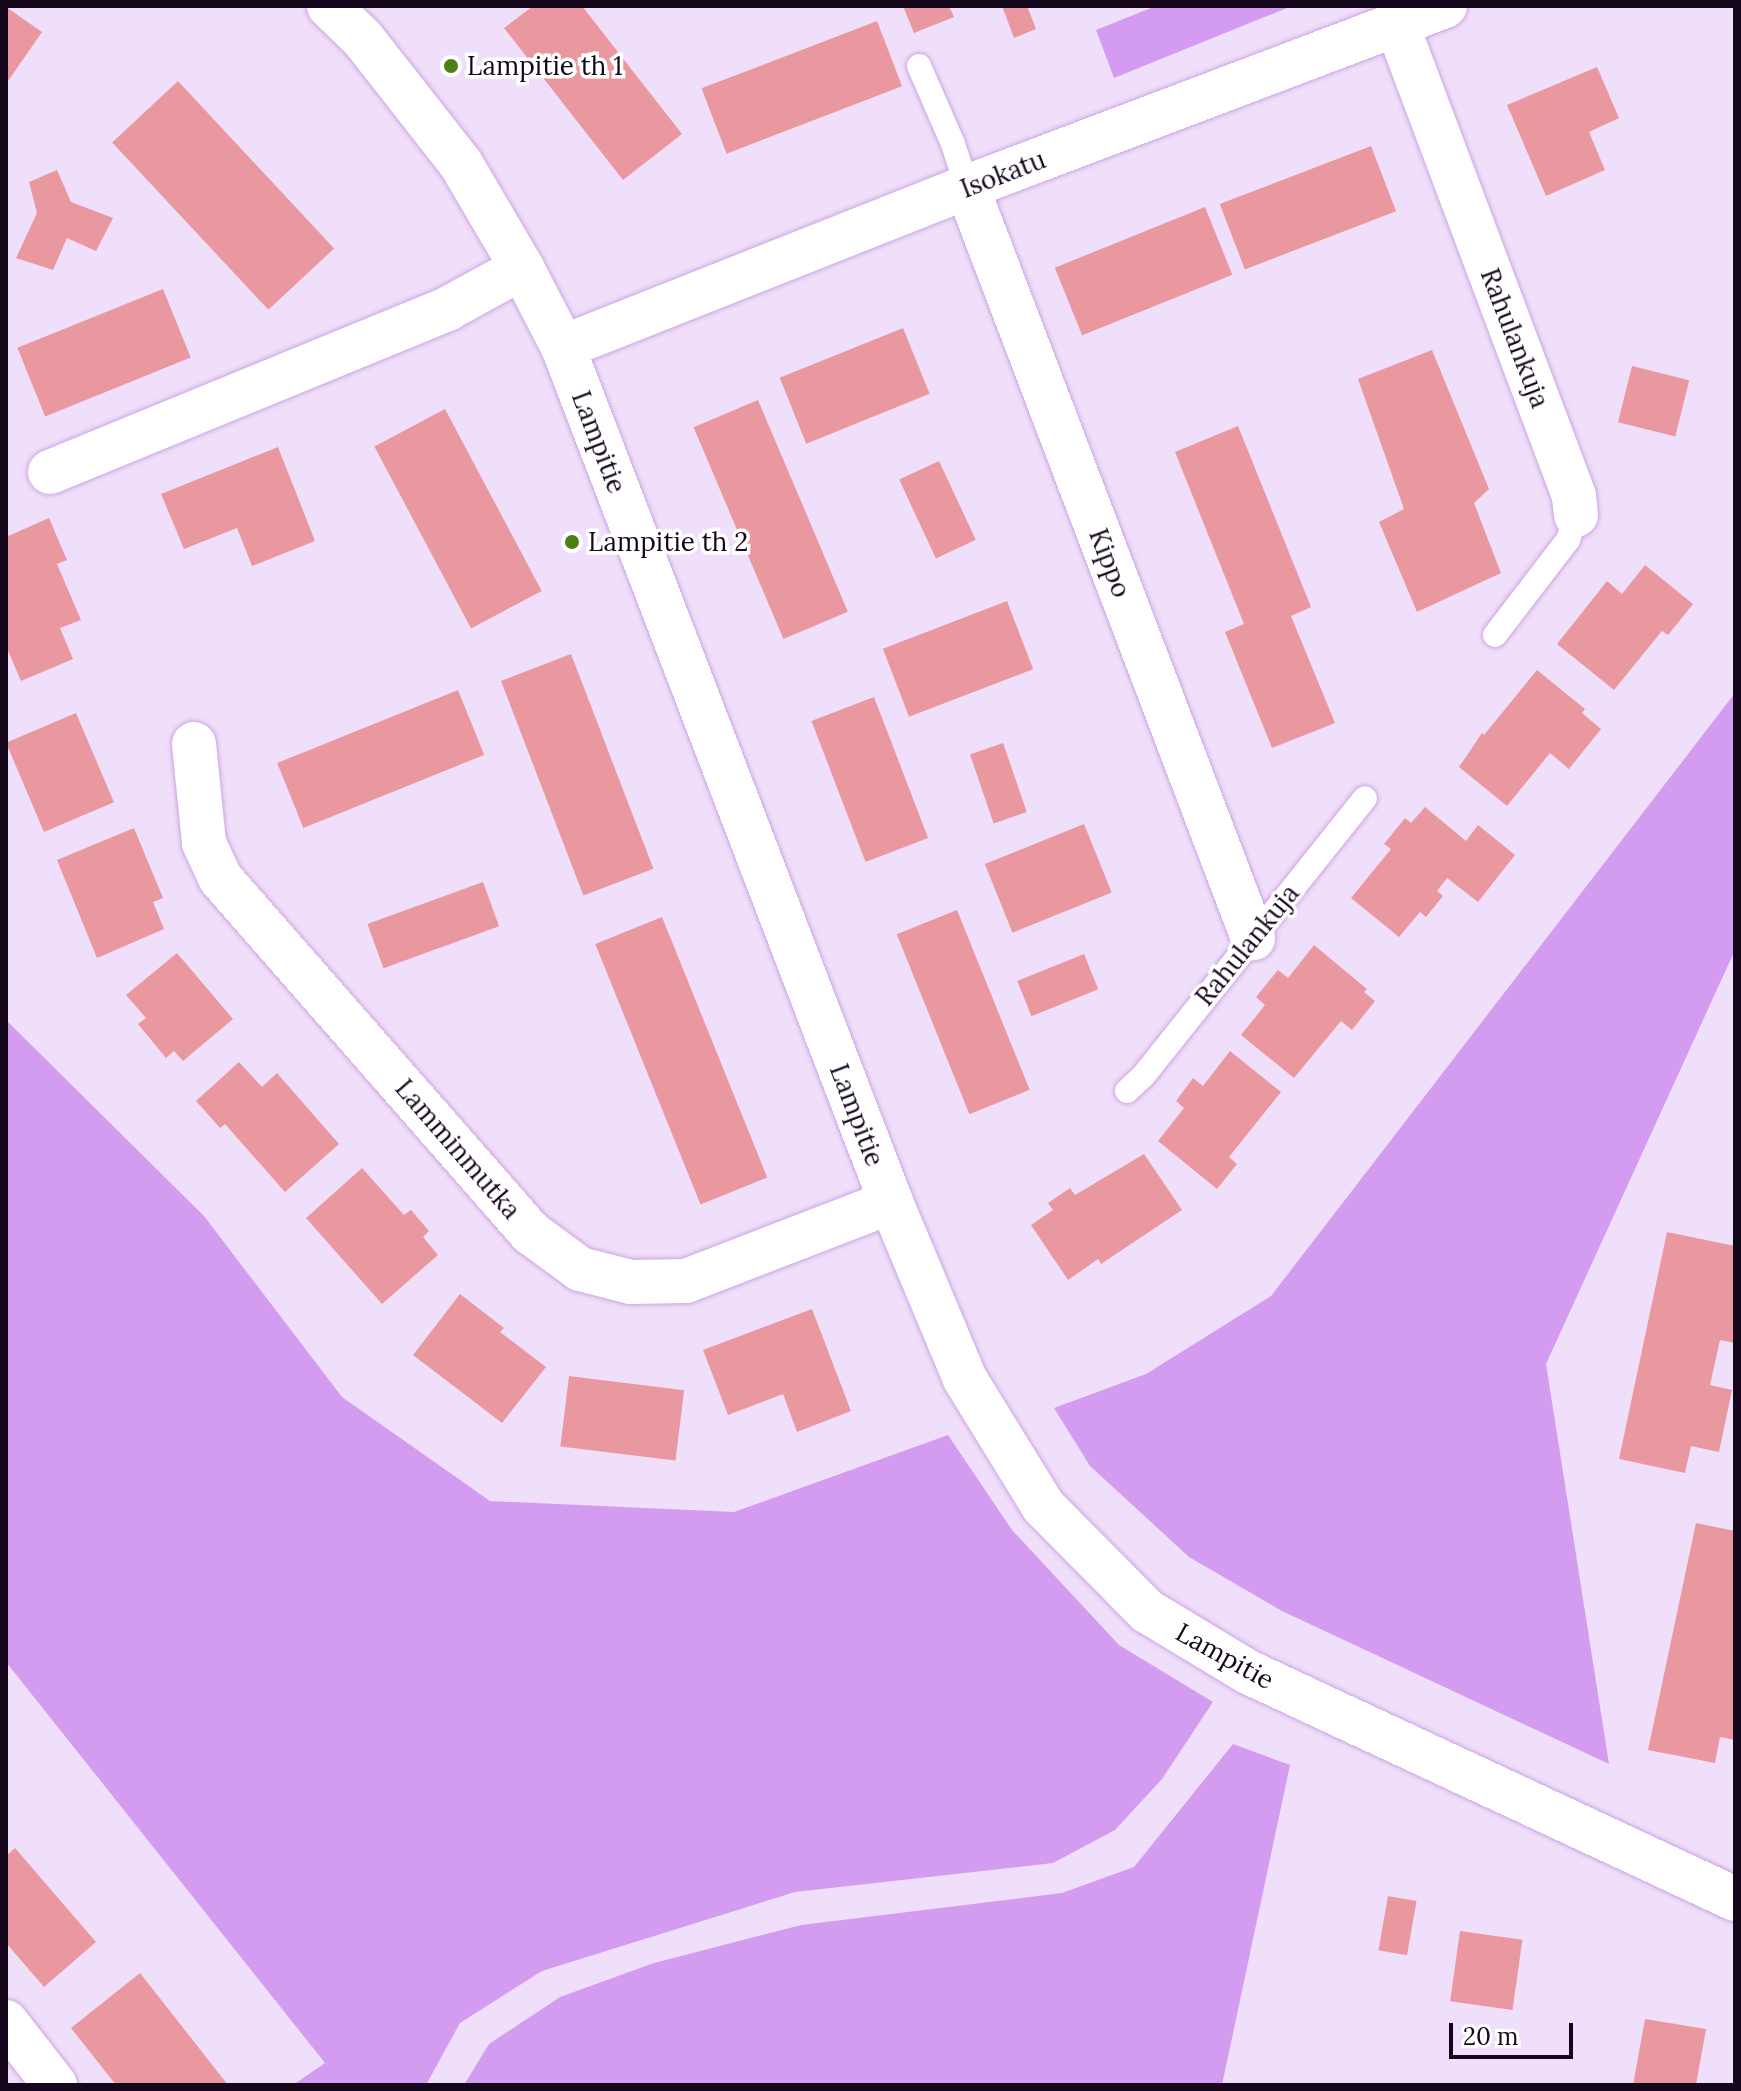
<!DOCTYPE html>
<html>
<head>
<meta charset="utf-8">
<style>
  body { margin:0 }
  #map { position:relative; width:1741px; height:2091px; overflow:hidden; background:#f0dffa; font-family:Lora,serif }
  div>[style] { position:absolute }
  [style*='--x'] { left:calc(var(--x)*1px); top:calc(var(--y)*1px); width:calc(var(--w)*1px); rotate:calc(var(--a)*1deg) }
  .green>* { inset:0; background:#d39cf1 }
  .building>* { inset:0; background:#ea98a0; transform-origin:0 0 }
  .roads { filter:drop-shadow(0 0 2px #cda5e4) drop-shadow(0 0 2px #cda5e4) }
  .service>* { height:24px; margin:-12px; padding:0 12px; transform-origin:12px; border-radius:12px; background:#fff }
  .minor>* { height:44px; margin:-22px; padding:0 22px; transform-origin:22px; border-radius:22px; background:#fff }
  .tertiary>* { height:44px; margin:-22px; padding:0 22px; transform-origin:22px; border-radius:22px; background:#fff }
  .dots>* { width:22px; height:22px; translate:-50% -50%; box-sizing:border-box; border:4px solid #fff; border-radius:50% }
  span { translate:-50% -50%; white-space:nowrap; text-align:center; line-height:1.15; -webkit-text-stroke:7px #fff; paint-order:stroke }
  .poi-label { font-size:26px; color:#14061b }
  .left { translate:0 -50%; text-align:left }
  .street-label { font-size:26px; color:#14061b }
  .frame { position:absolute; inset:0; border:8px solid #14061b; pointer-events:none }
  .scale { position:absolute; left:1449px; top:2023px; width:124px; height:36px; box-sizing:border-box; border:4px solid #14061b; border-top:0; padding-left:10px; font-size:24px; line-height:28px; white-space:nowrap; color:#14061b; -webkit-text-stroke:6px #fff; paint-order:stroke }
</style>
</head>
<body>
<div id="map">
  <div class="green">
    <div style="clip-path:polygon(1156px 6px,1292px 6px,1114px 78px,1096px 30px)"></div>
    <div style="clip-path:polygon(1735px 693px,1735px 950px,1546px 1364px,1609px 1764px,1282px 1611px,1189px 1557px,1090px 1466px,1054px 1408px,1146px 1374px,1271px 1296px)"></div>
    <div style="clip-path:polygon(6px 1020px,204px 1216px,342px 1397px,490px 1501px,734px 1512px,948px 1435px,1012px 1530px,1119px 1645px,1213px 1702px,1162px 1779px,1115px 1830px,1053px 1863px,795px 1892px,542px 1971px,460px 2023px,426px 2085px,293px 2085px,325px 2063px,6px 1662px)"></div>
    <div style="clip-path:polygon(1233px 1744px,1290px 1765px,1222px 2085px,464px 2085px,489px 2044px,560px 1997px,654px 1963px,801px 1925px,1062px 1893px,1134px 1867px)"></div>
  </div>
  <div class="building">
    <div style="clip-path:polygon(533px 6px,582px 6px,682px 134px,623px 180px,504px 28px)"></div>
    <div style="clip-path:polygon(903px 6px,949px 6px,954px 17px,914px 33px)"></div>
    <div style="clip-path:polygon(1002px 6px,1027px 6px,1036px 29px,1014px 38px)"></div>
    <div style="clip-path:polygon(6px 7px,42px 32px,6px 84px)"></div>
    <div style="left:877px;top:21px;width:70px;height:188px;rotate:69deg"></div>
    <div style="clip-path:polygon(1597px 67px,1619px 118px,1589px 132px,1605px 170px,1546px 196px,1507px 105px)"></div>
    <div style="left:178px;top:81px;width:229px;height:90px;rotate:47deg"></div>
    <div style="left:1371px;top:146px;width:70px;height:162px;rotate:69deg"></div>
    <div style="clip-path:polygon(57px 170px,71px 202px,113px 218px,96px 251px,67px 238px,53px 270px,16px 258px,37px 213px,29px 182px)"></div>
    <div style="left:1205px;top:207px;width:73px;height:162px;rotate:68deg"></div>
    <div style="left:163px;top:289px;width:74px;height:157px;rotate:68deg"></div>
    <div style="left:903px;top:328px;width:71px;height:133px;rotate:68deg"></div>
    <div style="clip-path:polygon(1432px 350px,1489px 489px,1474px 503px,1501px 573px,1417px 612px,1379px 522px,1404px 509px,1358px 379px)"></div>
    <div style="left:1632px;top:366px;width:59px;height:58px;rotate:14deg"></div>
    <div style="left:758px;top:400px;width:230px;height:70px;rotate:67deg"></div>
    <div style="left:445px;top:409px;width:206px;height:80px;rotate:62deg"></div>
    <div style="clip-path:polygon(1238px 426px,1311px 607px,1291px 616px,1335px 723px,1272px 748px,1225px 632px,1244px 624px,1175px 452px)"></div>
    <div style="clip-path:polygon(278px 447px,315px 541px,252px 566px,237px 528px,184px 549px,161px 494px)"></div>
    <div style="left:939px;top:461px;width:87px;height:44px;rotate:65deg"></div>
    <div style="clip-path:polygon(49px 518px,67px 560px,57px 564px,81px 620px,60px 628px,73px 659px,21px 681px,6px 646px,6px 537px)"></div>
    <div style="clip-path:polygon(1645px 565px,1693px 604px,1668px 635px,1662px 631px,1614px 690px,1557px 644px,1607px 581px,1622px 594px)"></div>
    <div style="left:1007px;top:601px;width:73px;height:133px;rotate:69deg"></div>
    <div style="left:571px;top:654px;width:230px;height:75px;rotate:69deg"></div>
    <div style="clip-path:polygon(1537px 670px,1585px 709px,1582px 713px,1601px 729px,1569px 769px,1550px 753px,1507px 806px,1459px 767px,1482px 733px,1484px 735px)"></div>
    <div style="left:458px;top:690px;width:70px;height:195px;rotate:68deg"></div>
    <div style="left:874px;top:697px;width:151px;height:67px;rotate:69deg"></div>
    <div style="left:76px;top:713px;width:97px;height:76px;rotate:67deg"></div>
    <div style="left:1003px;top:743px;width:73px;height:35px;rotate:71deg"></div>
    <div style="clip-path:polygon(1425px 807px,1466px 841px,1478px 825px,1515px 855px,1478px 902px,1447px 878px,1437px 891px,1443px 896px,1426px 917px,1420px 912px,1399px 937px,1351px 898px,1391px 849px,1384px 844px,1405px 818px,1411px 823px)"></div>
    <div style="left:1084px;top:824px;width:74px;height:107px;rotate:68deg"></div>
    <div style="clip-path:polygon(134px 828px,163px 898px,153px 902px,164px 929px,97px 958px,57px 860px)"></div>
    <div style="left:483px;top:882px;width:47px;height:123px;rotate:70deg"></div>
    <div style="left:957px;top:910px;width:194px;height:65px;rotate:68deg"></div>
    <div style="left:662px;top:917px;width:281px;height:72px;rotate:68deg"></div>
    <div style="clip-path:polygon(1314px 945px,1367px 989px,1364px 992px,1375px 1001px,1352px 1030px,1341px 1021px,1294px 1078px,1241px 1035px,1265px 1005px,1256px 997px,1278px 970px,1288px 978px)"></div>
    <div style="clip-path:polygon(177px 953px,233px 1019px,183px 1061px,174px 1051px,166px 1058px,138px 1024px,146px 1018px,126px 995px)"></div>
    <div style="left:1084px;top:954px;width:38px;height:72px;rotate:68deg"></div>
    <div style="clip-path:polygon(1230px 1051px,1281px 1092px,1229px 1157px,1237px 1164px,1217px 1189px,1158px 1141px,1184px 1108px,1176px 1101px,1193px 1078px,1203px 1086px)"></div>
    <div style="clip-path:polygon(239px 1062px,262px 1087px,277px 1073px,339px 1144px,285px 1192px,225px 1124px,220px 1128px,196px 1101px)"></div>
    <div style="clip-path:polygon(1144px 1154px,1182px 1210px,1101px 1264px,1098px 1259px,1068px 1280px,1031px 1225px,1053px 1210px,1048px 1203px,1070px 1188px,1075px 1195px)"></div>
    <div style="clip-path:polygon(362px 1168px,404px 1215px,411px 1210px,429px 1231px,423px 1237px,438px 1255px,382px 1304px,306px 1218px)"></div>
    <div style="clip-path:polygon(1667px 1232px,1735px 1246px,1735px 1343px,1720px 1340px,1710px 1385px,1732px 1390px,1719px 1452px,1691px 1446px,1685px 1473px,1619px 1459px)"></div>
    <div style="clip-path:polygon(460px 1294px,504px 1328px,500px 1332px,546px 1367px,502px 1423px,413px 1355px)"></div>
    <div style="clip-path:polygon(812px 1309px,851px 1411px,797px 1432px,783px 1394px,728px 1415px,703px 1350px)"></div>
    <div style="left:569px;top:1376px;width:116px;height:71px;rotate:7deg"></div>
    <div style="clip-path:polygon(1696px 1523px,1735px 1531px,1735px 1740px,1720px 1737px,1715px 1763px,1648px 1750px)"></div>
    <div style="clip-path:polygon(15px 1848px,96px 1942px,44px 1987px,6px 1943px,6px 1856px)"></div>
    <div style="left:1388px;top:1896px;width:29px;height:55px;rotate:10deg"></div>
    <div style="left:1460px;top:1931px;width:63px;height:71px;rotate:8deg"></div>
    <div style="clip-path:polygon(140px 1973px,228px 2085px,116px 2085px,71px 2028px)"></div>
    <div style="clip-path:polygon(1645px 2019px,1706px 2029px,1696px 2085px,1633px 2085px)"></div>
  </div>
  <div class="roads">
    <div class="service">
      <div style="--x:919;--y:66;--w:85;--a:66.4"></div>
      <div style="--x:953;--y:144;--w:45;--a:72"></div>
      <div style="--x:1495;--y:635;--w:120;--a:-52.5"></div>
      <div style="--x:1568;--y:540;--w:26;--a:-72"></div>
      <div style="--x:1127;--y:1091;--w:23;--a:-43"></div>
      <div style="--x:1144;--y:1075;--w:354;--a:-51.4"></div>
    </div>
    <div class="minor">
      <div style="--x:1397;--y:25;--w:503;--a:69.4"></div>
      <div style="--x:1574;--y:496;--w:19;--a:84"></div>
      <div style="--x:967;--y:187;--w:804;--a:69.15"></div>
      <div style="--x:563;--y:347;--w:435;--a:-21.6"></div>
      <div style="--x:967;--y:187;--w:511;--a:-20.74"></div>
      <div style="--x:50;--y:472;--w:431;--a:-22.3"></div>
      <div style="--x:449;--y:308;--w:83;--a:-28.7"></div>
      <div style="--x:194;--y:744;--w:100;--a:84.2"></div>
      <div style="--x:204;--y:843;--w:38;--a:65"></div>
      <div style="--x:220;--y:878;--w:472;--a:48.8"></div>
      <div style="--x:531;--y:1233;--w:61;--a:36.3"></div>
      <div style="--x:580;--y:1269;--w:53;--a:14.3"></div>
      <div style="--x:631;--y:1282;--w:55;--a:-1"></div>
      <div style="--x:686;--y:1281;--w:220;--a:-21.1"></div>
      <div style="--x:6;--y:2022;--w:80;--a:52.1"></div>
    </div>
    <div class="tertiary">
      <div style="--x:329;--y:6;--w:47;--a:44.1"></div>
      <div style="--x:363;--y:39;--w:159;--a:51.9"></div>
      <div style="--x:461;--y:164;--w:121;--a:59.6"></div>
      <div style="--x:522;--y:268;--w:89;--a:62.6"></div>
      <div style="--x:563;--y:347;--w:916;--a:69.01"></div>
      <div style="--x:891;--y:1202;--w:192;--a:67.3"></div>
      <div style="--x:965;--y:1379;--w:149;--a:58.4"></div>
      <div style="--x:1043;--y:1506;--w:148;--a:45.3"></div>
      <div style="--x:1147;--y:1611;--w:118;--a:31.1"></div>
      <div style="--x:1248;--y:1672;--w:537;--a:24.99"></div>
    </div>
  </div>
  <div class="dots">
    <div style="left:451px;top:66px;background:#4c8016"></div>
    <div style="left:572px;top:542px;background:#4c8016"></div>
  </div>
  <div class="poi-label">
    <span class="left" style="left:467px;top:66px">Lampitie th 1</span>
    <span class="left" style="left:588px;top:542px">Lampitie th 2</span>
  </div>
  <div class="street-label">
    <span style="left:1003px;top:174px;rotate:-21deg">Isokatu</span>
    <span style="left:1515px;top:338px;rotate:69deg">Rahulankuja</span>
    <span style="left:599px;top:442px;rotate:69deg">Lampitie</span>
    <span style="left:1110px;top:563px;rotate:69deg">Kippo</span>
    <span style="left:1247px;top:945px;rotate:-51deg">Rahulankuja</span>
    <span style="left:857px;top:1115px;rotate:69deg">Lampitie</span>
    <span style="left:458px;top:1149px;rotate:49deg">Lamminmutka</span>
    <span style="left:1225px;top:1656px;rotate:29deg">Lampitie</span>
  </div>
  <div class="frame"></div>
  <div class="scale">20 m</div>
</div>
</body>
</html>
